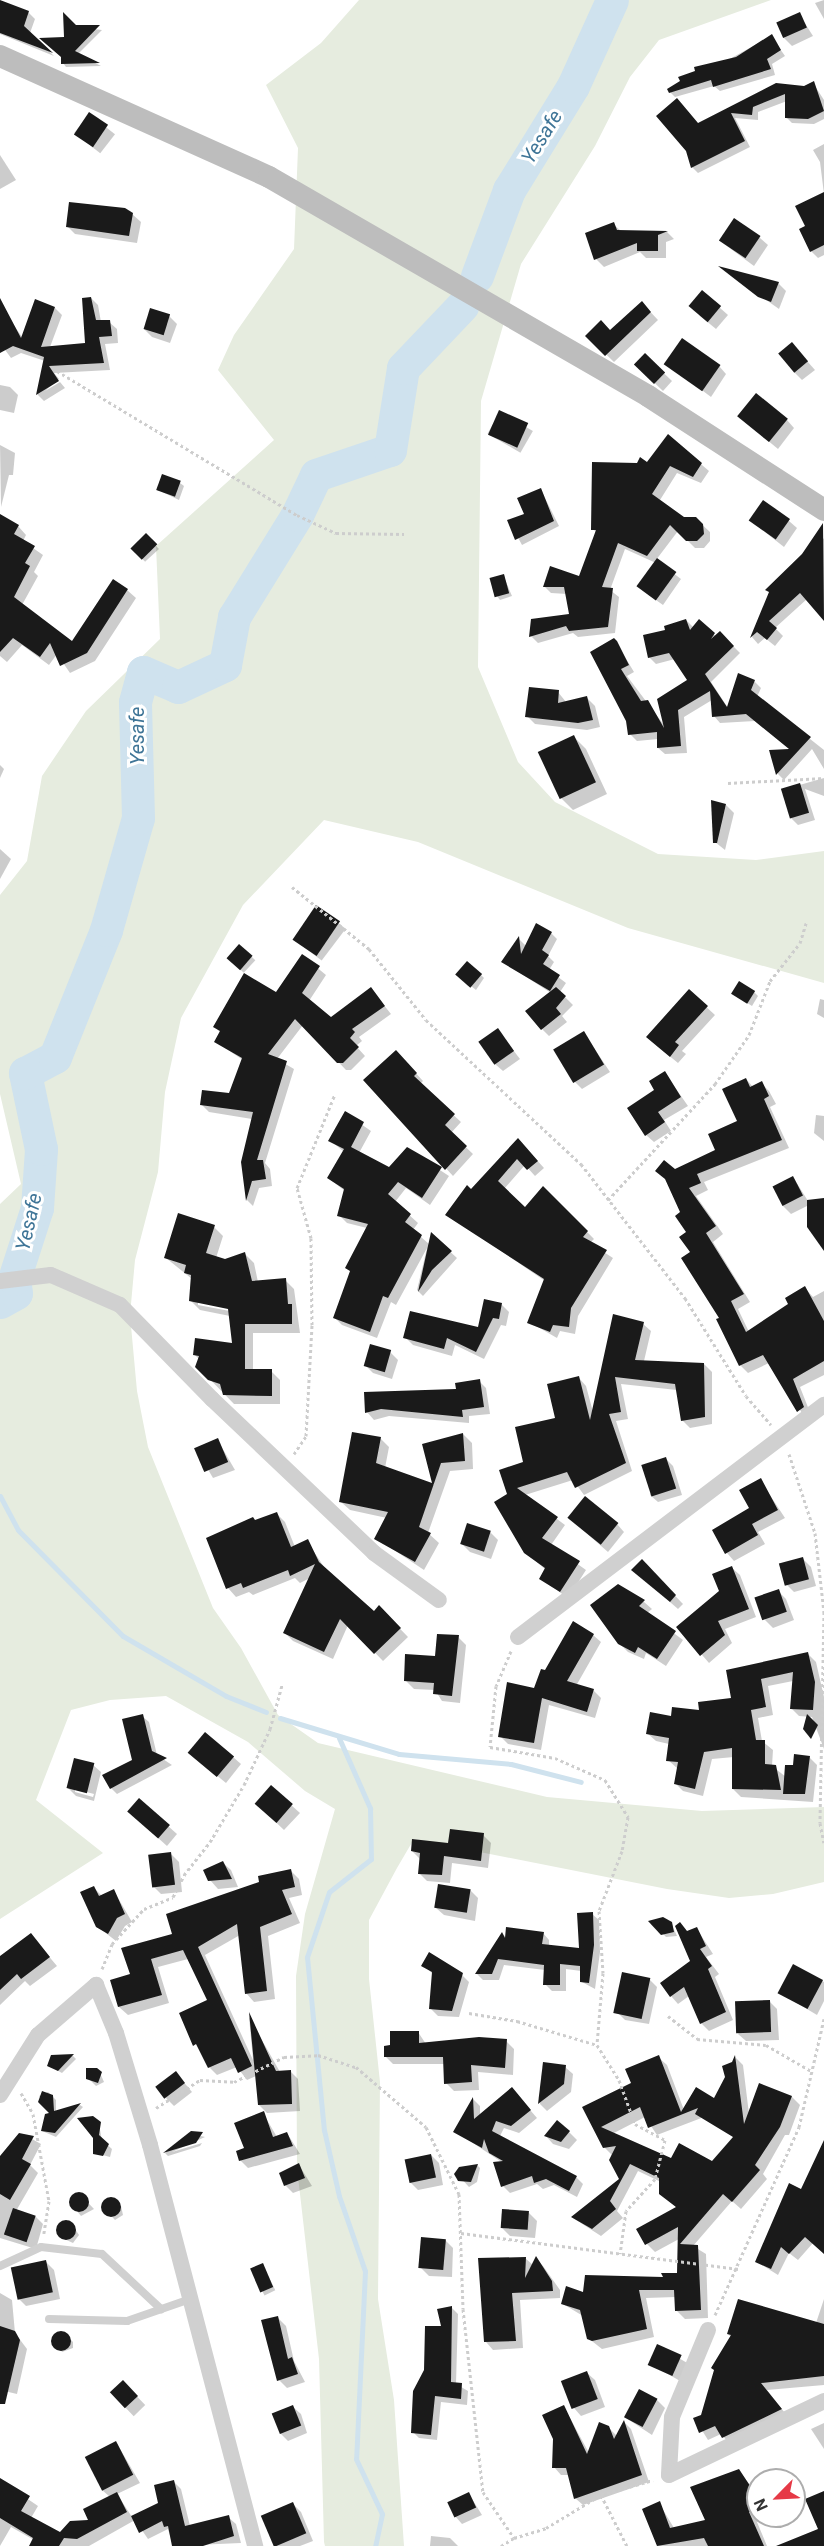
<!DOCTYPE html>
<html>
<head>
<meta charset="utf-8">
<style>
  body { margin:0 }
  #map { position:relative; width:824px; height:2546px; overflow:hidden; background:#fff; font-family:Roboto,sans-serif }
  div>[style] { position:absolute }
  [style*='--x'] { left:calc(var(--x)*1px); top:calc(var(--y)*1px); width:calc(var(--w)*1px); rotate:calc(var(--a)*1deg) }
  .green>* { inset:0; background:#e6ecdf }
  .shadow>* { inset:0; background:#0003; transform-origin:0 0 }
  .stream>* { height:5px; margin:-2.5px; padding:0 2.5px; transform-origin:2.5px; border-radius:2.5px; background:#cfe2ee }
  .river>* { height:33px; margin:-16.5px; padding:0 16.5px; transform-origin:16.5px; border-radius:16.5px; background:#cfe2ee }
  .building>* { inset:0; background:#1a1a1a; transform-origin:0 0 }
  .round { border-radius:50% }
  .path>* { height:3px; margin-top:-1.5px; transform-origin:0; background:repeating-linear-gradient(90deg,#cdcdcd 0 3px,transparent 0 6px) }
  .lane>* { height:8px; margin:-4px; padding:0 4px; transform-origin:4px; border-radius:4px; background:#d0d0d0 }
  .street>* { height:16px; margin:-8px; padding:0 8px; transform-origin:8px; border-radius:8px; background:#d0d0d0 }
  .secondary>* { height:22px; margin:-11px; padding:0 11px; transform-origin:11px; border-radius:11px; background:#bdbdbd }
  span { translate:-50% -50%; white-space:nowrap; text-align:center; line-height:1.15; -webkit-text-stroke:6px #fff; paint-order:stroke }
  .water-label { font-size:20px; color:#3f7597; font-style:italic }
  .north { position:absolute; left:746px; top:2468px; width:60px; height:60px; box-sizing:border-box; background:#fff; border:2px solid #adadad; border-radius:50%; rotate:246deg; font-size:16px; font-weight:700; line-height:24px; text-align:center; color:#333 }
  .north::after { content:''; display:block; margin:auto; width:21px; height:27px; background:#e63946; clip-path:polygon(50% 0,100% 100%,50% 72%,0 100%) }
</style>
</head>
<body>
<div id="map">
  <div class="green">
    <div style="clip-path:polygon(359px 0,771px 0,659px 40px,630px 77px,595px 146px,521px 264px,481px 401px,478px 667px,518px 762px,555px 802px,658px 854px,756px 860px,824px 851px,824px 983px,628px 928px,418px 842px,324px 820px,243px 905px,181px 1018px,165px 1092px,158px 1172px,135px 1260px,130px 1315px,137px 1391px,148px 1447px,213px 1608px,241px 1648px,278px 1715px,318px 1743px,547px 1797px,702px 1811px,824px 1807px,824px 1882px,773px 1894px,729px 1898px,667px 1889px,414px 1839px,397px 1868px,369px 1920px,369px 1979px,380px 2082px,378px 2299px,394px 2400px,404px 2546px,325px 2546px,324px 2542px,319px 2359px,297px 2168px,296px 1976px,305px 1914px,335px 1809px,305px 1791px,248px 1742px,166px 1696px,110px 1700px,71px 1710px,36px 1800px,103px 1853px,0 1919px,0 1204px,21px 1184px,0 1094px,0 895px,27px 861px,42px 776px,86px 711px,160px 639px,156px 546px,274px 440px,218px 370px,234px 335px,294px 249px,298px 148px,266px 85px,321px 43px)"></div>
  </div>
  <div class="shadow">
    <div style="clip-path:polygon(824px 0,824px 19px,815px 3px)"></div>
    <div style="clip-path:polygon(0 2px,28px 12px,35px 19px,30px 33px,54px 56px,0 34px)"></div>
    <div style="clip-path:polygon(799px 14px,813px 36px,792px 46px,784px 38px)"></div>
    <div style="clip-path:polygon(76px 27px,102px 30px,78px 54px,101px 66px,66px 67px,63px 63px,65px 39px)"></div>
    <div style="clip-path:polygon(771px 36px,785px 56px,772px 64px,775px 75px,720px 91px,714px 86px,675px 97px,670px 92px)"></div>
    <div style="clip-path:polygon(813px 83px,824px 100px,824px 119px,814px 124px,792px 123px,787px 118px,787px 101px,758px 112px,758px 120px,735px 118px,750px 147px,698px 173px,692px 167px,698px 124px,776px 84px,804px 87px)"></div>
    <div style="left:89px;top:114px;width:33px;height:24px;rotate:38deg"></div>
    <div style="clip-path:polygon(824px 144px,824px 255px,818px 258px,811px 251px,807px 227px,824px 194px,820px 162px,813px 150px)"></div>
    <div style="clip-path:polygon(0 155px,16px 180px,0 189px)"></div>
    <div style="clip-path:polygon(132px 214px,141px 222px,137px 243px,75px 234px,67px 226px)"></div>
    <div style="clip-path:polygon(613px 224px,621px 231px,667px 232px,674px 239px,666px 242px,666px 258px,646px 258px,640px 252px,604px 267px,596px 259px)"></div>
    <div style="clip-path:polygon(760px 238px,768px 245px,754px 266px,720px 241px)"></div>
    <div style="clip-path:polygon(728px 273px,778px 283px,786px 291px,779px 309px)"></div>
    <div style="clip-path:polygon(702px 292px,728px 315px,716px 329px,699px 315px)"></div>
    <div style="clip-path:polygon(91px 298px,98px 305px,101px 322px,109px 322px,117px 329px,118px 343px,105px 344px,110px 370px,54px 373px,59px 379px,45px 391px,60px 382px,65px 388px,44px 401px,37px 394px,45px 361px,21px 353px,11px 358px,0 343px,0 322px,9px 318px,22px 337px,55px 308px,62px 315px,50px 347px,87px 344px)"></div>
    <div style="clip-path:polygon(642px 303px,658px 320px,614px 362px,587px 336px,610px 331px)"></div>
    <div style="clip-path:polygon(169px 316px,177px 324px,170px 343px,152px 337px,144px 329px)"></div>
    <div style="clip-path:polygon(792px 344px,815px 370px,802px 380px,794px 372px)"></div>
    <div style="clip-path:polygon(645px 355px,672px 381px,663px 391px,644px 373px)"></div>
    <div style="clip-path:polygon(666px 363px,719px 366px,726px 374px,711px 397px)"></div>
    <div style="clip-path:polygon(0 385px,10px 387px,18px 395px,14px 413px,0 410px)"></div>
    <div style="left:500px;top:412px;width:38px;height:25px;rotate:30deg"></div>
    <div style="clip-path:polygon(787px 420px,794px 428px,778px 449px,748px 424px)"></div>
    <div style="clip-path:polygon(668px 436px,709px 471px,701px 483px,677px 473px,660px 500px,684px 518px,695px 518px,710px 532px,710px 541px,704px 548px,695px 548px,678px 531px,656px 560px,681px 579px,663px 605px,646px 593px,656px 563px,625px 549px,610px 590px,619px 597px,615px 633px,578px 637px,573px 633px,538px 643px,531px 636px,571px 616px,567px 594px,551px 593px,544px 586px,580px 578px,597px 533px,593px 529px)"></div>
    <div style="clip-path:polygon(0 445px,15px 453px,13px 475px,9px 475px,1px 507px)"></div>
    <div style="clip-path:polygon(180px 483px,184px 486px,179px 500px,158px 490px)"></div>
    <div style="clip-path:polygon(541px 490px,559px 526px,522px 545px,509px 521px,526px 515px)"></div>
    <div style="clip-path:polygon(0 516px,18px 526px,26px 535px,23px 541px,43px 555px,34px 572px,38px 576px,22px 605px,72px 643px,127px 590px,136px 598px,95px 661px,70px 673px,57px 654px,49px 665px,22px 645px,7px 662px,0 656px)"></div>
    <div style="clip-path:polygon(751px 521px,789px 521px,797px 528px,784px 547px)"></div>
    <div style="clip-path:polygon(818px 534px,824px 539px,824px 619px,807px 599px,775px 628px,783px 636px,775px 646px,765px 638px,758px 644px,752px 637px,771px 593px)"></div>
    <div style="left:146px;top:535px;width:19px;height:19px;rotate:47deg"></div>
    <div style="clip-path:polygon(503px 575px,512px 596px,500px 600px,497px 596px)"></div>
    <div style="clip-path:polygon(686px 620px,694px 628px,717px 636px,720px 633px,740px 653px,711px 682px,728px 708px,754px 681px,761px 688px,757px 697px,824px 750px,824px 769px,812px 749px,784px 780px,778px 774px,771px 751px,791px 750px,755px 721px,720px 723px,714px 716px,712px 700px,684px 717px,687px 753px,665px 754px,658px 748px,658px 739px,637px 741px,630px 734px,616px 642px,634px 672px,627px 676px,664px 725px,689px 681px,675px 659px,656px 664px,649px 657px,667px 631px)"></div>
    <div style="clip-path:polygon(558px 692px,566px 702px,587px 698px,595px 706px,600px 727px,587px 730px,535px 724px,527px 716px)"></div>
    <div style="clip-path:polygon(574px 737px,586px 749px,607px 794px,573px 810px,561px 798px)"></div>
    <div style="clip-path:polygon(0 765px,4px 769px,0 778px)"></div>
    <div style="clip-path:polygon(824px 778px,824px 796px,805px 789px,815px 820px,798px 825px,791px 818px,782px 790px)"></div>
    <div style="clip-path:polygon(726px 805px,734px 813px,725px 850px,715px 842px)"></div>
    <div style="clip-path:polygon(0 849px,11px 859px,0 879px)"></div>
    <div style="left:317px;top:907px;width:36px;height:40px;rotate:37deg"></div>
    <div style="clip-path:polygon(551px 933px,557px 939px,548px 956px,554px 962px,549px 970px,566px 983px,560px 992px,573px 1005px,562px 1016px,567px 1022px,549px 1036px,542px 1029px,551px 993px,503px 962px,519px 939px,526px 946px)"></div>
    <div style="left:240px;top:946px;width:21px;height:17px;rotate:43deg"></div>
    <div style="clip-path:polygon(303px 956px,326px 975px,309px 1001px,331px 1019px,371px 989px,391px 1014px,359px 1037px,362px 1041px,356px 1046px,365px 1056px,351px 1070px,346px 1070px,303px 1025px,277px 1059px,294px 1069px,265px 1163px,270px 1169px,272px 1186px,259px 1188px,253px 1206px,247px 1200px,242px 1162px,252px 1119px,209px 1112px,202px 1105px,230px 1094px,243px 1060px,216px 1042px,221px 1033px,215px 1027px,276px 994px)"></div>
    <div style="clip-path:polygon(481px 975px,484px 978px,476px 990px,461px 978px)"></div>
    <div style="clip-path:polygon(689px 991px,715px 1015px,682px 1051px,686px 1054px,678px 1063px,656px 1045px)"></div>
    <div style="clip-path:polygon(754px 992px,758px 996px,752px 1006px,733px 994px)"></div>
    <div style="clip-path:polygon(820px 999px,824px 1000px,824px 1018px,817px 1014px)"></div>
    <div style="clip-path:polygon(498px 1030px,520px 1059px,503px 1071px,495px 1064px)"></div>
    <div style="clip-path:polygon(584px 1033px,610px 1072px,582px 1089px,574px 1081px)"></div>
    <div style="clip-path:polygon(403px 1059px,423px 1081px,420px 1084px,461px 1122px,451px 1133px,473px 1154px,453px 1176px,365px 1080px)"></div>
    <div style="clip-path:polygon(665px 1073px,688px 1106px,664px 1120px,671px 1131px,654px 1142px,646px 1135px,656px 1090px)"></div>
    <div style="clip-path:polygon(746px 1079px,753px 1087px,761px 1083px,769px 1091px,776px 1104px,770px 1107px,789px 1148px,704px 1182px,708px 1190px,696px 1196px,723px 1234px,713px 1242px,750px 1302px,738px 1309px,749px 1332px,790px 1305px,805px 1288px,813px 1297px,824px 1291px,824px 1375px,800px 1387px,811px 1415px,806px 1419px,769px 1363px,748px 1373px,740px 1365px,692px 1253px,674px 1170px,717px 1151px,739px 1122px)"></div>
    <div style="clip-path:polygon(345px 1113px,371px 1131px,359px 1153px,390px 1169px,408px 1149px,449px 1176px,430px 1205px,406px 1188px,395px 1202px,418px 1223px,413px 1230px,429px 1244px,432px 1235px,457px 1258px,423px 1296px,417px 1290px,427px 1248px,396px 1305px,391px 1302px,377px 1338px,342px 1325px,334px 1317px,367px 1228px,347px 1223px,339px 1215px,345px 1191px,328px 1178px,344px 1152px,330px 1140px)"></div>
    <div style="clip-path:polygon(816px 1115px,824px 1116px,824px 1141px,814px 1133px)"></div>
    <div style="clip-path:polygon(525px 1147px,544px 1168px,535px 1176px,525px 1165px,504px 1189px,525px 1210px,544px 1188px,594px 1239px,590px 1243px,613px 1258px,578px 1316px,575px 1334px,560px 1331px,557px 1338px,529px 1322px,545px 1281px,447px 1214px)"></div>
    <div style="clip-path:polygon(793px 1177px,808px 1201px,824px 1202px,824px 1248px,809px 1205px,791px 1214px,783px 1206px)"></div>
    <div style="clip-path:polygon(evenodd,214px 1227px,223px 1236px,216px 1258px,225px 1261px,245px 1254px,254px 1263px,258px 1282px,285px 1280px,294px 1289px,300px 1333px,253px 1333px,253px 1371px,271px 1371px,280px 1380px,280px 1404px,234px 1404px,197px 1366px,199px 1359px,194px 1354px,234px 1345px,230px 1316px,200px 1310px,191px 1301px,192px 1279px,166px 1258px,214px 1227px,198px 1301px,235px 1309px,235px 1312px,198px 1305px,198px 1301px)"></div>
    <div style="clip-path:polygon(501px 1304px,509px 1312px,506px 1326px,501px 1325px,484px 1359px,455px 1345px,452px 1356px,413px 1345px,405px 1337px,480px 1329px)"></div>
    <div style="clip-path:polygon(643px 1324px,651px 1331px,644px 1361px,704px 1364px,712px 1372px,712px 1424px,690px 1428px,682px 1420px,677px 1390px,621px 1384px,628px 1419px,616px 1421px,632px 1471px,584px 1495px,573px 1480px,525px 1495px,565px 1525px,551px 1545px,586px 1570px,568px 1598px,541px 1579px,546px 1570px,525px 1552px,509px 1495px,579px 1378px,586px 1386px,593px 1412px)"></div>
    <div style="clip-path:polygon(390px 1352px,398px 1360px,392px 1379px,373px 1373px,365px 1365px)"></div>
    <div style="clip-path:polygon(479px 1381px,486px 1388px,490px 1414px,469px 1416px,469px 1423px,389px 1416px,374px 1420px,367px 1412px,365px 1393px,458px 1391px)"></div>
    <div style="clip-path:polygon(463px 1434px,472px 1443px,473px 1469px,450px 1471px,428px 1533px,439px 1543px,424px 1570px,376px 1538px,387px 1518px,350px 1510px,341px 1502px,380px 1438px,389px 1447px,385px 1468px,434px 1485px,424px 1445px)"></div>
    <div style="clip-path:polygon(217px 1439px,235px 1470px,213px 1478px,196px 1449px)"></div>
    <div style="clip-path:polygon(666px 1459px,673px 1466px,682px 1495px,658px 1502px,650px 1495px)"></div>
    <div style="clip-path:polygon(760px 1480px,785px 1518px,758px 1532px,765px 1544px,734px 1561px,727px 1553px,751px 1509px)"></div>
    <div style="clip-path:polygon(277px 1514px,285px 1522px,295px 1547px,307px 1541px,326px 1570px,374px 1613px,379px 1607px,408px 1637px,383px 1661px,348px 1625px,333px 1659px,293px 1641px,285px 1633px,310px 1578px,300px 1583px,295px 1578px,253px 1595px,249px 1592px,236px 1597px,228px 1588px,208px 1538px)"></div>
    <div style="clip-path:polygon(569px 1518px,617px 1524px,624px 1532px,608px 1552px)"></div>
    <div style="clip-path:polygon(490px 1532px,498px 1540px,491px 1559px,470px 1552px,462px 1544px)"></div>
    <div style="clip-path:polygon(803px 1559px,811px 1567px,816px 1586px,794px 1592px,786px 1584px)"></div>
    <div style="clip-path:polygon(642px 1561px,683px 1604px,678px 1609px,633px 1570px)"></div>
    <div style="clip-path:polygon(732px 1568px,740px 1575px,756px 1617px,725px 1629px,732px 1643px,709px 1663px,678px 1627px,720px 1591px)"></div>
    <div style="clip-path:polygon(618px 1586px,644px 1602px,652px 1609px,647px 1613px,683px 1640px,666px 1666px,646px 1653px,644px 1659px,628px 1652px,619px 1643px)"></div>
    <div style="clip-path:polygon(778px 1591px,786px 1599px,794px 1620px,773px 1628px,765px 1620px)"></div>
    <div style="clip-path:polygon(593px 1635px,601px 1642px,576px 1686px,593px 1690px,601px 1698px,595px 1718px,549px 1705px,541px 1750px,508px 1744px,500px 1736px,546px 1672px)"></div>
    <div style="clip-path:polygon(458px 1637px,466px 1645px,460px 1703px,442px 1701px,435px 1690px,414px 1689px,406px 1681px)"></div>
    <div style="clip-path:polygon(808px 1654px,816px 1662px,824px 1697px,824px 1749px,812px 1717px,799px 1716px,791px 1708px,793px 1681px,768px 1686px,773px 1715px,758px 1718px,762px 1741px,773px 1750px,772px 1766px,786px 1777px,809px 1757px,817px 1765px,813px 1802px,741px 1797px,733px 1789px,734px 1757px,712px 1759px,703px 1796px,683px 1791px,675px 1783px,678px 1769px,668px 1760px,669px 1744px,656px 1741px,647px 1733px,672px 1718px,733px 1699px,727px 1671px)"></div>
    <div style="clip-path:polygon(142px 1716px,149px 1722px,157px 1755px,172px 1765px,117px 1794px,111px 1788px,133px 1761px)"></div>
    <div style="clip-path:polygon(233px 1757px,241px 1764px,226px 1783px,198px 1760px)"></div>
    <div style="clip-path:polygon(evenodd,93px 1765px,101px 1772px,94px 1801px,76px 1796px,68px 1788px,93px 1765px,75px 1789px,94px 1794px,93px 1797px,75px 1792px,75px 1789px)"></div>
    <div style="clip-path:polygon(271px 1787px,300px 1813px,284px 1830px,264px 1811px)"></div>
    <div style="clip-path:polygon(139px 1800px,177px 1834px,167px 1846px,137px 1819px)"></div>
    <div style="clip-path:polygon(483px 1835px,491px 1843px,488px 1868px,452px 1863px,450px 1883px,427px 1881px,419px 1873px,420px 1859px,412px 1851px)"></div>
    <div style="clip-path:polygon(171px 1854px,179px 1862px,182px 1892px,161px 1894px,153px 1886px)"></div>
    <div style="clip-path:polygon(223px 1863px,231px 1870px,238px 1887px,218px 1889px,210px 1880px)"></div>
    <div style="clip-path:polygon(291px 1871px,299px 1879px,302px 1895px,289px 1898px,300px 1923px,268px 1936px,275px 1999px,254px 2002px,246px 1993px,240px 1935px,205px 1955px,253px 2060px,249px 2017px,280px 2072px,290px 2071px,298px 2079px,300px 2111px,267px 2113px,259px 2105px,258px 2075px,247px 2080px,237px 2067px,217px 2075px,209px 2067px,209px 2001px,188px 1959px,158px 1967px,169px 2003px,128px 2015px,119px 2007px,132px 1975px,174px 1935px)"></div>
    <div style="clip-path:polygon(94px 1888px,102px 1896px,114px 1891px,132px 1922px,125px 1926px,116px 1941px,98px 1927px)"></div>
    <div style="clip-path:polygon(470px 1890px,478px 1898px,475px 1921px,444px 1915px,436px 1908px)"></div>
    <div style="clip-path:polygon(592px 1914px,599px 1920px,600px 1952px,595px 1989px,582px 1982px,581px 1971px,566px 1969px,566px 1991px,552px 1991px,545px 1984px,545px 1970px,504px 1965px,499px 1980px,483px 1980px,477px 1974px,503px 1934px,506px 1938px,543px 1933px,549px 1940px,549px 1946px,580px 1950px)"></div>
    <div style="clip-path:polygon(651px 1921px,671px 1923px,677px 1936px,666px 1937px)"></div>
    <div style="clip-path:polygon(697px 1929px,713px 1954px,706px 1957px,719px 1974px,715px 1977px,733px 2020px,709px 2031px,701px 2023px,689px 1996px,678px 2004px,671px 1996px,692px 1961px,688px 1933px)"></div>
    <div style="clip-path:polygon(31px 1935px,57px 1966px,30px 1986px,25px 1981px,0 2005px,0 1958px)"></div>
    <div style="clip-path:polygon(423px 1965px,462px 1975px,469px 1982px,459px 2017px,438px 2016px,430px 2008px,433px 1974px)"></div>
    <div style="clip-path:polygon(794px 1966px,824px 1982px,824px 2001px,817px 2015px,780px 1993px)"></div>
    <div style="clip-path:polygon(649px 1979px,657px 1987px,649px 2024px,625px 2020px,617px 2012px)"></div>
    <div style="clip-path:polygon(769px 2001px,777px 2009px,779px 2040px,746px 2041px,738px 2034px)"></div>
    <div style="clip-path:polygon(418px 2032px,426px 2044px,506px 2041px,514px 2049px,513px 2075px,478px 2072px,479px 2090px,454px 2091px,446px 2083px,445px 2064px,393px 2064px,385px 2056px,392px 2046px)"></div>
    <div style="clip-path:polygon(73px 2056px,76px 2059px,62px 2073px,49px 2066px,52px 2057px)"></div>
    <div style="clip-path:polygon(evenodd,658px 2057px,667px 2065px,684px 2110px,715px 2100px,736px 2058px,743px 2065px,749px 2114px,760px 2085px,792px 2097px,800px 2105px,789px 2135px,785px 2135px,763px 2174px,767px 2179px,741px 2209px,732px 2201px,693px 2246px,706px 2254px,708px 2318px,685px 2319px,676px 2310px,676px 2297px,646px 2298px,654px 2337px,602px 2349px,588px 2338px,583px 2316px,563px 2304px,584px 2294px,679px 2274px,679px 2239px,655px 2252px,647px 2244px,677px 2208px,661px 2194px,661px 2182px,638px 2171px,617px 2211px,623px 2218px,601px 2236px,573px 2218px,620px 2179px,613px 2156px,604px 2147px,585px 2107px,632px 2084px,658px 2057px,645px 2117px,657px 2135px,704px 2117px,740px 2140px,713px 2163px,671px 2160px,612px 2134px,645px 2117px)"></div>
    <div style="clip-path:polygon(545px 2064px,565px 2067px,573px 2074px,571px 2092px,547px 2111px,540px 2104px)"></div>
    <div style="clip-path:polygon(100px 2073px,104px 2082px,96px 2086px,88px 2078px)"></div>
    <div style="clip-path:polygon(176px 2073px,192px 2092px,174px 2106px,166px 2098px)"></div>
    <div style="clip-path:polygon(48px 2092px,56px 2100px,56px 2112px,80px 2105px,83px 2107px,56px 2137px,42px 2131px,52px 2114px,39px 2096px)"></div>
    <div style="clip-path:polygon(519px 2097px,537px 2118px,519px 2133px,504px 2128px,500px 2136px,576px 2177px,583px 2184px,577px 2197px,554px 2185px,543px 2189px,537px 2184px,510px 2193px,503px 2186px,503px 2163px,455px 2131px,473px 2099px,480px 2106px,480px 2116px)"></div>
    <div style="clip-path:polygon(263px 2113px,277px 2137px,287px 2133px,300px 2154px,248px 2168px,240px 2160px)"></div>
    <div style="clip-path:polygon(98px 2120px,102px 2140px,112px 2149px,110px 2157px,95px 2153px)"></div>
    <div style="clip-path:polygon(569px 2132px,577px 2140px,569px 2149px,553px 2144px,546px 2136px)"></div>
    <div style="clip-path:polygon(189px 2133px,205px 2137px,172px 2152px,202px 2143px,200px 2146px,168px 2156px,165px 2153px)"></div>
    <div style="clip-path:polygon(23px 2134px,41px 2144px,30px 2165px,38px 2173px,16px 2211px,36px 2217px,43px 2224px,36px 2249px,0 2238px,0 2158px)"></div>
    <div style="clip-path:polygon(824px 2145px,824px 2253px,813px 2243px,798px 2260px,789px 2253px,778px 2275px,757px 2262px,802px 2191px)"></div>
    <div style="clip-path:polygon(431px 2155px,439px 2163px,443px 2185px,418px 2190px,410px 2182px)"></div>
    <div style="clip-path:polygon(299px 2165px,312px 2186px,293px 2193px,285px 2185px)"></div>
    <div style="clip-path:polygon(477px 2165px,480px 2168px,477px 2182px,469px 2187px,456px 2173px)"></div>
    <div style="clip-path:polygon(79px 2193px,94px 2209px,81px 2216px,71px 2204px,74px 2195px)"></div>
    <div style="clip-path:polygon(108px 2200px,121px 2206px,123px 2215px,115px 2220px,101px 2205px)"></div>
    <div style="clip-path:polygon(529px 2213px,537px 2221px,535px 2238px,510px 2236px,502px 2228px)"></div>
    <div style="clip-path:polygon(69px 2220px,79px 2235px,73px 2243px,62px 2238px,58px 2226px)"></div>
    <div style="clip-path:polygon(445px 2240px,453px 2248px,452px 2277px,429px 2276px,421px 2268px)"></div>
    <div style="clip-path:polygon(525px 2258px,533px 2265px,536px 2259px,543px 2266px,560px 2290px,560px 2298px,520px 2300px,523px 2348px,493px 2350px,486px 2342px)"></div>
    <div style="clip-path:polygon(46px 2262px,54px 2270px,60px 2299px,26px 2306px,18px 2298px)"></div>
    <div style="left:263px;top:2265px;width:28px;height:12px;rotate:64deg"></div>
    <div style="clip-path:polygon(0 2293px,12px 2300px,15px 2333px,27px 2349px,17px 2394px,0 2390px)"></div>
    <div style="clip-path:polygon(824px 2299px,824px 2385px,767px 2390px,788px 2417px,731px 2445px,721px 2434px,708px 2440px,695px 2419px,702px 2416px,731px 2337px,728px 2334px,816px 2323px)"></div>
    <div style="clip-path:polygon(452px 2308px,458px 2314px,456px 2384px,468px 2391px,467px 2405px,441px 2402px,437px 2440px,419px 2438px,413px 2432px)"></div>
    <div style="clip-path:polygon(278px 2318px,286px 2326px,294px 2361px,305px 2382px,287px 2388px,279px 2380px)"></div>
    <div style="clip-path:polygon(65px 2334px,73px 2342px,73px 2348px,62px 2352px,54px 2337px)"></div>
    <div style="clip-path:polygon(658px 2346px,689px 2364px,682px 2382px,650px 2364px)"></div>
    <div style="clip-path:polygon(587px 2373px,595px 2380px,605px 2407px,581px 2416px,574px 2408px)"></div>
    <div style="left:123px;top:2382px;width:32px;height:16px;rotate:46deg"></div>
    <div style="clip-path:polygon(657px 2400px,665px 2408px,652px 2435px,626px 2418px)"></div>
    <div style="clip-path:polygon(293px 2407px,301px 2414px,307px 2433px,288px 2441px,280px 2433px)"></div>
    <div style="clip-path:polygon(564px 2407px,589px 2453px,608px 2427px,617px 2436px,624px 2422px,631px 2429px,649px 2482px,583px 2505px,575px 2498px,569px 2475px,561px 2475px,554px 2467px)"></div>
    <div style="clip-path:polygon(824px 2423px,824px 2449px,811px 2429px)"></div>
    <div style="clip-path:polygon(116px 2442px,140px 2483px,117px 2494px,132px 2517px,160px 2504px,174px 2482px,181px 2489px,190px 2526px,228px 2517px,236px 2524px,241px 2543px,173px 2546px,168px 2529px,148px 2539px,135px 2520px,89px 2546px,31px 2546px,34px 2540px,11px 2527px,0 2546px,0 2480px,38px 2506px,31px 2518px,61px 2534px,91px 2521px,110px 2497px,102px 2490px)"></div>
    <div style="clip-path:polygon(739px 2471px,758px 2495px,758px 2516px,776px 2516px,757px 2522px,767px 2546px,658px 2546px,659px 2503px,674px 2528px,707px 2521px,692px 2488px)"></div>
    <div style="clip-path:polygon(794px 2486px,804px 2507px,794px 2510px)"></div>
    <div style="clip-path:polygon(469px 2494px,482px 2515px,462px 2524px,455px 2516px)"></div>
    <div style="clip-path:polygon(293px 2504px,301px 2512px,313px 2541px,300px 2546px,276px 2546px)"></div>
    <div style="clip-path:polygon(431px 2536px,450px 2538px,458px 2546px,430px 2546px)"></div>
  </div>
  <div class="stream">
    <div style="--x:0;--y:1496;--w:38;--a:62"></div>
    <div style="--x:18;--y:1530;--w:149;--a:45.3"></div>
    <div style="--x:123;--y:1636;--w:119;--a:30.2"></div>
    <div style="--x:226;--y:1696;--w:43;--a:21.8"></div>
    <div style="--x:280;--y:1718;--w:124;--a:16.8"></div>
    <div style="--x:399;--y:1754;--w:112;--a:5.1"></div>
    <div style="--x:511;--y:1764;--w:72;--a:14.4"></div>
    <div style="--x:339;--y:1738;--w:77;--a:66.1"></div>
    <div style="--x:370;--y:1808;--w:51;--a:88.9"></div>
    <div style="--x:371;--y:1859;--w:53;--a:141.8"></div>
    <div style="--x:329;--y:1892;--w:69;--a:108.7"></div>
    <div style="--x:307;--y:1957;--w:174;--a:84.4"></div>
    <div style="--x:324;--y:2130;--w:68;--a:77.2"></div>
    <div style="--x:339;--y:2196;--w:79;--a:70.9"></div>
    <div style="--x:365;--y:2271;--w:188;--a:92.7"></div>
    <div style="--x:356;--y:2459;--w:61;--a:64.7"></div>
    <div style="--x:382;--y:2514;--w:33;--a:102"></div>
  </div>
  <div class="river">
    <div style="--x:477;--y:276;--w:92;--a:-69.6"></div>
    <div style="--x:509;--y:190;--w:122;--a:-58.4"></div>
    <div style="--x:573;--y:86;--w:94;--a:-65.6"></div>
    <div style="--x:0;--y:1302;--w:18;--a:-29"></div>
    <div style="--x:16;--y:1293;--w:14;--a:-98"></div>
    <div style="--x:14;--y:1279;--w:75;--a:-72.1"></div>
    <div style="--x:37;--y:1208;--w:59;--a:-86.1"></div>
    <div style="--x:41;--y:1149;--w:78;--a:-101.9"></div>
    <div style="--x:25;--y:1073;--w:34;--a:-28"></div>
    <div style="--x:55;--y:1057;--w:137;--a:-68.1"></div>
    <div style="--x:106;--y:930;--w:116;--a:-74.1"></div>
    <div style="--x:138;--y:818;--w:116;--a:-91.5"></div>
    <div style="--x:135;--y:702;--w:31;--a:-75"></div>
    <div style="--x:143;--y:672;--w:38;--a:23"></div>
    <div style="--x:178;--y:687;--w:52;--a:-25.1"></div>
    <div style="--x:225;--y:665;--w:49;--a:-79.4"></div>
    <div style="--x:234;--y:617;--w:120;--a:-58.3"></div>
    <div style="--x:297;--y:515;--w:44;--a:-64.6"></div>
    <div style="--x:316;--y:475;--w:78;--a:-18.7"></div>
    <div style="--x:390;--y:450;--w:83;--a:-81"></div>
    <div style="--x:403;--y:368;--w:86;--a:-46.4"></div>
  </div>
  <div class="building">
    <div style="clip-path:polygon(0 0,29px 11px,24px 26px,53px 53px,0 33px)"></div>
    <div style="clip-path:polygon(63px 12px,76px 25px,100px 25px,75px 51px,100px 63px,61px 64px,61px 57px,39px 38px,64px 37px)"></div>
    <div style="left:800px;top:12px;width:17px;height:26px;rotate:66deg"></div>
    <div style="clip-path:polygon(772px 34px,781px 50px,767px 59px,771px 69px,713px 87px,711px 80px,669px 93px,667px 89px,680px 81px,678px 77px,695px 71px,694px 67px,736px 57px)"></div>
    <div style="clip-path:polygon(814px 81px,824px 111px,808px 119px,785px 118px,785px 94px,753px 107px,752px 115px,731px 113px,745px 141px,691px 168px,686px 151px,656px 116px,677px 98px,698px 123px,776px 83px,804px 86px)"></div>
    <div style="left:89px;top:112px;width:23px;height:27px;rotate:34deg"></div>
    <div style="clip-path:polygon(824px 192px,824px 245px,810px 252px,799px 229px,805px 226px,795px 206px)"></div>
    <div style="clip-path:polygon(69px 202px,125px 208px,133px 213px,129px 236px,66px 227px)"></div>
    <div style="left:734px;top:218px;width:32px;height:27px;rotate:34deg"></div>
    <div style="clip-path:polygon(614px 222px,617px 230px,668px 231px,658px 235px,658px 251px,637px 251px,637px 243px,594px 260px,585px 233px)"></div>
    <div style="clip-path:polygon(718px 266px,779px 282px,771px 302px,758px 297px)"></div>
    <div style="left:702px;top:290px;width:25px;height:21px;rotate:40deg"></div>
    <div style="clip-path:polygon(91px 297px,96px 320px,110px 320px,112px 336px,99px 337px,104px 363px,49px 366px,59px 381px,36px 395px,44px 357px,13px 346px,0 353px,0 298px,21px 338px,35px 299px,55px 307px,41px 347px,85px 343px,82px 298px)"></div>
    <div style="clip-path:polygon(642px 301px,651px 312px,605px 356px,585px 336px,601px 320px,610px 330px)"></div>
    <div style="left:150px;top:308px;width:21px;height:22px;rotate:17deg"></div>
    <div style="left:682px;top:338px;width:47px;height:32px;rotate:35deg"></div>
    <div style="left:792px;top:342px;width:25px;height:18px;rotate:50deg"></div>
    <div style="left:645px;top:353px;width:28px;height:16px;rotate:44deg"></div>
    <div style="left:756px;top:393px;width:41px;height:30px;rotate:39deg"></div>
    <div style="left:499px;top:410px;width:32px;height:27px;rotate:24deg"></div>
    <div style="clip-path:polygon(668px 434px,702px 463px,693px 477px,670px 466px,652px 494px,684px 517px,696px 517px,703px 524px,704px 534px,697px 541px,686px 541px,670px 525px,647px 556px,618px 543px,602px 587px,613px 588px,608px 627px,569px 631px,566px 626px,529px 637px,531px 619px,569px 614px,564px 587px,543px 587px,550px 566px,579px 576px,596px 530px,591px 530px,592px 462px,637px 463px,640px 457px,647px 462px)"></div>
    <div style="left:162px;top:474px;width:20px;height:17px;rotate:20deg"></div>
    <div style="clip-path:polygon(541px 488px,554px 521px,515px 540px,507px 520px,524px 514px,517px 498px)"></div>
    <div style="left:763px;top:500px;width:33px;height:25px;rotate:35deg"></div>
    <div style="clip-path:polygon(0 514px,19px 525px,14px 534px,35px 546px,25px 563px,30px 566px,14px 597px,72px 641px,113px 579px,128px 589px,87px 653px,60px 666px,50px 643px,40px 657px,13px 638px,0 652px)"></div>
    <div style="clip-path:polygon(823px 523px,824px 621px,800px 593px,769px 621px,777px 628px,767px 640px,757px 632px,750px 638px,769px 592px,765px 590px,802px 554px)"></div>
    <div style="left:146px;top:533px;width:16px;height:22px;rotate:45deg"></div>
    <div style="left:657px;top:558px;width:24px;height:35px;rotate:36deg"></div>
    <div style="left:504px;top:574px;width:20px;height:15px;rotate:75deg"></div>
    <div style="clip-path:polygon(686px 619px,690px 630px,699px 619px,715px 633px,711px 639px,720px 631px,734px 646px,705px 674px,727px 707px,738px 673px,755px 680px,751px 690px,811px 737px,776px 775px,769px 750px,789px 749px,746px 714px,712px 717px,710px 691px,678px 710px,681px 746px,657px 748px,657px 732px,628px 735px,626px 721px,590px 652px,614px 638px,617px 641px,629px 665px,621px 669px,641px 701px,648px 700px,664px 728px,657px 699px,687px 680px,669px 653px,648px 658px,643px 635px,665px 630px,664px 626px)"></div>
    <div style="clip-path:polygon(529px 687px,559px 690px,558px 703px,587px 696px,593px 720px,578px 723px,525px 717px)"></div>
    <div style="left:574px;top:735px;width:52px;height:40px;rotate:65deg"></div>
    <div style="left:800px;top:783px;width:31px;height:20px;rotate:73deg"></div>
    <div style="clip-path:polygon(711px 800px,726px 804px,717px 843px,713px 843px)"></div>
    <div style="left:316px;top:905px;width:29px;height:42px;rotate:34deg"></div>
    <div style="clip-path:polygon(536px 923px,552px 932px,542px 950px,549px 955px,543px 964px,560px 975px,550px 991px,501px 962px,519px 936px,521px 954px)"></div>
    <div style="left:239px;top:944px;width:18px;height:19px;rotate:41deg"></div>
    <div style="clip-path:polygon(302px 954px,320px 966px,302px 993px,331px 1017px,371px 987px,385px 1006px,352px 1029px,355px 1032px,350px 1038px,359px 1047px,343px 1063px,337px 1063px,295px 1019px,268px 1054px,287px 1061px,257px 1160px,263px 1160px,266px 1179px,252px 1181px,246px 1201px,241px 1162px,253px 1112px,200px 1105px,202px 1090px,229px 1093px,242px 1058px,214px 1042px,220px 1031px,213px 1027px,244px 973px,276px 992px)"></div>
    <div style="left:467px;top:961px;width:20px;height:18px;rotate:41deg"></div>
    <div style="left:739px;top:981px;width:19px;height:15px;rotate:32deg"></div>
    <div style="clip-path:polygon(556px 987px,566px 996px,556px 1008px,561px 1014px,541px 1030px,525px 1011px)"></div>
    <div style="clip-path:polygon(689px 989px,708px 1006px,675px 1042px,679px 1045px,670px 1057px,646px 1037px)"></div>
    <div style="left:498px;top:1028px;width:28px;height:24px;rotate:55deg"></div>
    <div style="left:584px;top:1031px;width:39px;height:36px;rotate:59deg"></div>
    <div style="clip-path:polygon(396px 1050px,417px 1073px,414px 1076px,455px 1114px,445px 1125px,467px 1146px,445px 1170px,363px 1080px)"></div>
    <div style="clip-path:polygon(665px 1071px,681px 1097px,658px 1112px,665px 1122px,645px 1136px,627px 1108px,654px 1090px,649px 1081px)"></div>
    <div style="clip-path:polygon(746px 1078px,750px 1087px,762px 1081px,769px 1096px,764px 1099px,782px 1140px,697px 1174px,701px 1183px,689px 1188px,716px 1226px,706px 1233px,744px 1294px,731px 1301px,746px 1332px,788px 1304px,785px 1298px,805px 1286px,824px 1321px,824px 1361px,793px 1379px,804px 1407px,797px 1412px,763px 1355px,739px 1366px,716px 1319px,719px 1318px,681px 1258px,690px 1252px,679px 1237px,686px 1232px,675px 1216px,680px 1212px,665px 1179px,655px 1171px,664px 1160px,675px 1169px,715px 1150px,708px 1134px,737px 1121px,722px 1089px)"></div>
    <div style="clip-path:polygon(345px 1111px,364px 1122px,351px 1147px,389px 1167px,407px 1147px,442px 1167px,422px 1198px,398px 1182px,388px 1194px,411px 1214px,405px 1222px,422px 1235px,388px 1298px,383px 1296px,370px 1332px,333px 1318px,350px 1271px,345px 1268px,368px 1224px,337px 1216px,344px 1189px,327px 1178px,344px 1149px,328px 1141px)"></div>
    <div style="clip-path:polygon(518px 1138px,538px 1161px,527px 1170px,517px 1159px,498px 1181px,525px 1207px,543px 1186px,588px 1231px,583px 1237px,607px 1250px,571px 1308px,569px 1327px,553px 1325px,550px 1332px,527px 1323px,544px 1279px,445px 1215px,467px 1185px,471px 1189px)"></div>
    <div style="left:793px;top:1176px;width:22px;height:23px;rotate:63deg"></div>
    <div style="clip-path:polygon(824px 1198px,824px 1251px,807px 1227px,807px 1200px)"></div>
    <div style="clip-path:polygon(178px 1213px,215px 1225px,206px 1253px,225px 1259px,245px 1252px,252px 1281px,286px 1278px,288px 1304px,292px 1304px,292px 1324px,245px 1324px,245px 1369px,272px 1369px,272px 1396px,223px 1395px,220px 1384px,208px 1380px,195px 1367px,199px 1356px,193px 1355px,195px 1338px,232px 1343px,228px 1309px,189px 1301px,191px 1275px,184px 1273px,186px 1265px,164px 1258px)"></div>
    <div style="clip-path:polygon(431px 1232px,452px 1251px,432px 1270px,418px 1292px)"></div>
    <div style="clip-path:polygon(484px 1299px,502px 1303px,499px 1319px,493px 1318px,476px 1352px,447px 1338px,444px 1349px,403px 1338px,410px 1311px,478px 1327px)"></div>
    <div style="clip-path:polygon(613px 1314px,644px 1322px,635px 1360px,704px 1363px,705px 1417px,681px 1421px,675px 1384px,615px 1377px,621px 1412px,609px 1414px,626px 1463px,575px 1488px,567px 1472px,517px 1488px,558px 1517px,542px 1538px,580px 1561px,560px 1592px,539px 1579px,545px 1568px,524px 1553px,494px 1502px,507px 1494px,499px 1470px,523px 1462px,515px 1427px,555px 1418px,547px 1384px,579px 1376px,590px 1420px)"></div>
    <div style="left:370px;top:1344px;width:22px;height:23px;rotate:16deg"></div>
    <div style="clip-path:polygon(480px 1379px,484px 1407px,462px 1410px,463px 1417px,381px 1409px,365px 1413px,364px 1392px,456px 1389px,455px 1383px)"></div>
    <div style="clip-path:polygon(352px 1432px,381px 1437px,376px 1463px,432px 1483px,422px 1444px,463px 1433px,465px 1461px,441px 1463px,419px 1527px,431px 1533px,415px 1562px,374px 1539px,388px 1512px,339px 1502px)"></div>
    <div style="left:218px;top:1438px;width:26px;height:26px;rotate:67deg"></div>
    <div style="left:666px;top:1457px;width:33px;height:26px;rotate:72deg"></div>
    <div style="clip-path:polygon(761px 1478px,778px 1510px,752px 1524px,758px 1535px,725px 1554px,712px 1530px,749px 1508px,739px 1490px)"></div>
    <div style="left:585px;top:1496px;width:43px;height:28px;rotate:39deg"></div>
    <div style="clip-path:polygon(277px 1512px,291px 1547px,308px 1539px,319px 1562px,374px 1611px,379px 1605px,401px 1628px,374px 1654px,340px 1619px,324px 1652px,283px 1633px,315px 1564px,290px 1576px,288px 1570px,243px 1588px,241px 1583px,226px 1589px,206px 1538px,253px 1517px,255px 1520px)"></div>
    <div style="left:467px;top:1523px;width:25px;height:22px;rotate:18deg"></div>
    <div style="left:803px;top:1557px;width:23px;height:25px;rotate:75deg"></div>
    <div style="clip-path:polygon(642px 1559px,676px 1595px,670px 1602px,631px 1570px)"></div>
    <div style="clip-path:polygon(732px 1566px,749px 1609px,718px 1621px,725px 1635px,700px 1656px,676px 1627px,719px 1591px,712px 1574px)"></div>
    <div style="clip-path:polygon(618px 1584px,645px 1600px,639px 1606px,676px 1631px,657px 1659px,638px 1647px,635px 1653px,618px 1644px,590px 1605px)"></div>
    <div style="left:779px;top:1589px;width:24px;height:26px;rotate:71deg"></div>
    <div style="clip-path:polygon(573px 1621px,594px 1634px,567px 1681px,594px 1689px,587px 1712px,542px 1698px,534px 1743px,498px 1737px,507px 1682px,534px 1688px,541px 1669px,545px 1670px)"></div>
    <div style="clip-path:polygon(437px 1634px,459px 1635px,452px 1696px,433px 1694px,434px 1683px,404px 1681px,405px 1654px,435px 1656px)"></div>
    <div style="clip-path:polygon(808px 1652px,815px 1682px,813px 1710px,790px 1709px,793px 1672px,761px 1679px,766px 1707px,751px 1710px,756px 1740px,765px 1740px,765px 1764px,776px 1765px,781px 1790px,732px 1789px,732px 1748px,704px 1752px,695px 1789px,674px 1784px,678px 1762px,666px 1761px,669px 1738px,646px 1734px,650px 1712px,671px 1716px,672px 1707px,699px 1710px,698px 1702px,731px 1698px,726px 1670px)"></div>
    <div style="clip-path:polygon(143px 1714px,152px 1751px,167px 1758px,110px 1789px,102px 1775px,132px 1760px,122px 1719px)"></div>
    <div style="clip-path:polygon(807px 1714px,818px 1725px,811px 1739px,803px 1729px)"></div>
    <div style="left:205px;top:1732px;width:38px;height:27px;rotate:40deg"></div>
    <div style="clip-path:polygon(794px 1754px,810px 1756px,805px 1794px,783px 1794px,785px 1765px,793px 1765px)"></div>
    <div style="left:74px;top:1758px;width:21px;height:31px;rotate:14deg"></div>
    <div style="left:271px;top:1785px;width:29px;height:25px;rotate:41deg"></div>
    <div style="left:139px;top:1798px;width:41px;height:18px;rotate:41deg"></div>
    <div style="clip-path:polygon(450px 1829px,484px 1833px,481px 1861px,444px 1856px,442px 1875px,418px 1874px,420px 1853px,411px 1851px,412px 1839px,448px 1843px)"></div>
    <div style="left:171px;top:1852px;width:33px;height:23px;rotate:83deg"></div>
    <div style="clip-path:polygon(223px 1861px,232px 1879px,208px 1881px,203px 1870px)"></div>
    <div style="clip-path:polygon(291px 1869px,295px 1887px,282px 1890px,292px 1914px,260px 1927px,267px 1991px,245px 1994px,237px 1924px,198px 1947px,252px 2066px,238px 2073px,231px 2058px,208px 2068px,196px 2044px,193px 2046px,179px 2013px,207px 2000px,183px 1950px,151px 1959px,162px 1995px,118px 2007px,110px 1980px,130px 1974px,121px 1948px,172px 1934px,166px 1914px,259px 1882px,258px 1876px)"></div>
    <div style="left:438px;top:1884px;width:33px;height:24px;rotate:9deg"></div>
    <div style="clip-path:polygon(94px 1886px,99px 1896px,114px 1889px,125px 1914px,117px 1918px,108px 1934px,96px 1927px,80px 1892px)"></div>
    <div style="clip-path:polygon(593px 1912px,594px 1945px,589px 1983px,580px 1982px,580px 1966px,560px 1964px,560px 1985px,543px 1985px,544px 1965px,498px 1959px,492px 1974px,475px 1974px,502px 1932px,505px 1938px,506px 1927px,544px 1932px,542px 1944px,579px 1948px,577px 1913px)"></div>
    <div style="clip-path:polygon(663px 1917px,672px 1922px,674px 1932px,661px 1935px,648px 1921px)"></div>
    <div style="clip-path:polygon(680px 1922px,687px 1931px,697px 1927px,706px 1946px,700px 1949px,712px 1966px,708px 1969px,726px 2012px,700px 2024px,684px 1987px,670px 1997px,660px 1983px,690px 1961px,675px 1926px)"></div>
    <div style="clip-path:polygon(31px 1933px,50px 1957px,21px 1979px,17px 1974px,0 1990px,0 1956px)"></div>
    <div style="clip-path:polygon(429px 1952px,463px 1973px,452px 2011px,429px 2009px,432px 1972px,421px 1966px)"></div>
    <div style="left:793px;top:1964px;width:34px;height:33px;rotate:28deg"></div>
    <div style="left:622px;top:1972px;width:29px;height:42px;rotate:12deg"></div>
    <div style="left:770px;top:2000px;width:32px;height:35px;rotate:88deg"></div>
    <div style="clip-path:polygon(249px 2012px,276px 2071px,291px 2070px,292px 2104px,258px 2105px)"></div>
    <div style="clip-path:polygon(390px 2031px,419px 2031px,419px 2043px,479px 2037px,507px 2039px,505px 2068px,471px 2065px,472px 2082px,444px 2084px,443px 2057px,384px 2057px,384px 2046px,390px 2045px)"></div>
    <div style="clip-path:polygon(74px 2054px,58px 2071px,47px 2066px,51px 2055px)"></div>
    <div style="clip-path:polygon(evenodd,659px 2055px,681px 2112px,696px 2087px,714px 2098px,725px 2077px,722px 2066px,732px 2062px,735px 2055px,744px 2124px,759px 2083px,792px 2096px,780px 2127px,755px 2165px,760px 2170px,732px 2202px,723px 2194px,680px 2244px,698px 2245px,701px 2310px,675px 2311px,674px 2290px,639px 2290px,647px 2329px,592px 2341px,587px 2339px,580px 2310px,561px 2304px,566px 2286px,583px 2292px,585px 2275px,663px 2277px,661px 2273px,677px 2273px,678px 2227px,645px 2245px,636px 2229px,676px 2207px,659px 2194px,659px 2178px,630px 2164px,610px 2201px,616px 2209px,592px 2229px,571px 2217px,619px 2179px,609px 2160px,616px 2146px,603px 2148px,582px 2107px,631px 2083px,625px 2069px,659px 2055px,640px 2107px,648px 2128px,698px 2108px,695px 2114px,733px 2137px,712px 2161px,679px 2143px,671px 2158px,601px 2127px,640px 2107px)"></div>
    <div style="clip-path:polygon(543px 2062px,566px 2065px,564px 2084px,538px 2104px)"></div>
    <div style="clip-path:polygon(86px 2068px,97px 2068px,102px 2072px,98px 2083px,86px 2079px)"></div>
    <div style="left:176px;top:2071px;width:15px;height:26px;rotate:53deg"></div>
    <div style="clip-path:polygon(512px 2087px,531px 2110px,511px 2126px,496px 2121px,492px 2131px,577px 2176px,569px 2191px,546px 2179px,534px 2183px,532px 2176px,501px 2187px,493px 2162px,503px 2161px,489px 2153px,484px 2139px,482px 2148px,453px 2132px,473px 2097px,474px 2119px)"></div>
    <div style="clip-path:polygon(42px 2091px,53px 2095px,54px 2111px,81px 2103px,55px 2133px,41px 2131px,45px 2114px,49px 2113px,38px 2102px)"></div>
    <div style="clip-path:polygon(264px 2111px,273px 2137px,287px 2132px,293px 2146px,239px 2161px,236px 2151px,244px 2148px,234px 2123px)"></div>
    <div style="clip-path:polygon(93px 2116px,101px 2122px,99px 2135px,109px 2144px,103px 2156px,93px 2154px,93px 2138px,77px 2118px)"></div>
    <div style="clip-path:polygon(557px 2120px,570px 2131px,561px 2142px,544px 2136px)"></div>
    <div style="clip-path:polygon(191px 2131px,203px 2132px,196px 2143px,163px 2153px)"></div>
    <div style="clip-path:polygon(19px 2133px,34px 2136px,22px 2159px,31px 2164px,10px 2200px,0 2194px,0 2156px)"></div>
    <div style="clip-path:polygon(824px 2140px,824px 2254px,805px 2237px,789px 2254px,781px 2247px,771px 2269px,755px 2262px,789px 2183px,801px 2189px)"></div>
    <div style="left:431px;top:2154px;width:24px;height:27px;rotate:78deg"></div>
    <div style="clip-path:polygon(299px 2163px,305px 2178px,284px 2186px,279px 2173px)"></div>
    <div style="clip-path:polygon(478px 2164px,471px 2182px,458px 2181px,454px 2174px,459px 2167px)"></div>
    <div class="round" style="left:69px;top:2192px;width:20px;height:20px"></div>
    <div class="round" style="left:101px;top:2197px;width:20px;height:20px"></div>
    <div style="left:13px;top:2208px;width:24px;height:28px;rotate:19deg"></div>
    <div style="left:502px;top:2209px;width:27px;height:19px;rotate:4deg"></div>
    <div class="round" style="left:56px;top:2220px;width:20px;height:20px"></div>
    <div style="left:421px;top:2237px;width:25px;height:31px;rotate:5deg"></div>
    <div style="clip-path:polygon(536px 2256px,552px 2281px,553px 2291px,512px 2293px,516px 2341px,484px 2342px,478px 2258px,526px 2257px,525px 2278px)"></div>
    <div style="left:46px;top:2260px;width:33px;height:36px;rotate:78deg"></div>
    <div style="left:263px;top:2263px;width:26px;height:14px;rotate:67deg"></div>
    <div style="clip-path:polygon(738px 2299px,824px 2324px,824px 2376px,761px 2383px,782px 2409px,722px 2438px,715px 2426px,699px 2433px,693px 2418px,701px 2415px,714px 2370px,711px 2368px,731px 2335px,727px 2334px)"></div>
    <div style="clip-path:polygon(452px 2306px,451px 2382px,462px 2383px,461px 2399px,435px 2396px,431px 2435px,411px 2433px,413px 2391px,424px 2370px,425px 2326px,441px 2326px,437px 2309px)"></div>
    <div style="clip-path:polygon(278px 2316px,288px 2359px,292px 2357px,298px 2374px,277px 2381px,261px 2320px)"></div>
    <div style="clip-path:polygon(0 2326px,15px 2331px,20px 2340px,5px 2404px,0 2404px)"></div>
    <div class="round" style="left:51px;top:2331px;width:20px;height:20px"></div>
    <div style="left:657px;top:2344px;width:27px;height:23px;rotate:24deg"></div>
    <div style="left:587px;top:2371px;width:30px;height:28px;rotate:69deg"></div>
    <div style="left:123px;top:2380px;width:22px;height:18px;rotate:47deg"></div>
    <div style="left:639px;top:2389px;width:21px;height:32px;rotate:28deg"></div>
    <div style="left:293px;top:2405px;width:22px;height:23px;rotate:68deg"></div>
    <div style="clip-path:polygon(564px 2405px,587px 2454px,599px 2422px,609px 2426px,614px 2439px,624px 2420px,642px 2475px,574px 2499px,566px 2468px,552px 2468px,553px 2439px,542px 2415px)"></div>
    <div style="left:116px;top:2441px;width:38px;height:35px;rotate:63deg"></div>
    <div style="clip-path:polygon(739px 2469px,758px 2498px,758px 2507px,749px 2512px,764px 2546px,708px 2546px,704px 2538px,657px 2546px,642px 2509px,660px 2501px,670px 2528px,705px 2520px,690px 2487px)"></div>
    <div style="clip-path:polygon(0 2478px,30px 2496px,21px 2511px,60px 2532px,70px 2521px,88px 2520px,83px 2509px,117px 2492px,127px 2512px,77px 2539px,64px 2538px,59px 2546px,29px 2546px,33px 2538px,0 2518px)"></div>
    <div style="clip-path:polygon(174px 2480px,185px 2526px,229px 2515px,234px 2536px,203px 2546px,172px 2546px,168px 2526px,164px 2527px,162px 2521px,139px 2533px,131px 2516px,158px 2503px,154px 2485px)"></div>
    <div style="clip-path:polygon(824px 2491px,824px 2546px,776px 2546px,818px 2529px,805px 2499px)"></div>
    <div style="left:469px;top:2492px;width:17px;height:24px;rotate:65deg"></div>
    <div style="left:293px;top:2502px;width:34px;height:35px;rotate:67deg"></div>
  </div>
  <div class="path">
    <div style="--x:57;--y:371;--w:280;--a:31"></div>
    <div style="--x:297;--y:515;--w:43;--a:24.8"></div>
    <div style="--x:336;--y:533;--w:68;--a:0.8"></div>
    <div style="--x:728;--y:783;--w:96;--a:-3"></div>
    <div style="--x:292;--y:887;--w:99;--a:38.8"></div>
    <div style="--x:369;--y:949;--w:91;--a:51.2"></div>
    <div style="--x:426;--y:1020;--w:212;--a:42.9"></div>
    <div style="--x:581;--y:1164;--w:170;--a:52.2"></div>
    <div style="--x:685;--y:1298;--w:115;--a:58.1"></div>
    <div style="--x:746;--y:1396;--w:38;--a:49"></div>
    <div style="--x:608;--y:1200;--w:158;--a:-47.3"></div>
    <div style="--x:715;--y:1084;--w:60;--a:-55.2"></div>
    <div style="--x:749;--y:1035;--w:58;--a:-68.7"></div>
    <div style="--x:770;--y:981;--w:48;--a:-51.7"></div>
    <div style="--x:800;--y:943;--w:21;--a:-73"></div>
    <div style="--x:294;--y:1454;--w:22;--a:-56"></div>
    <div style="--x:306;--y:1436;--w:111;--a:-86.9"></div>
    <div style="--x:312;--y:1325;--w:87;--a:-90.7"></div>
    <div style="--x:311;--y:1238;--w:52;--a:-105.6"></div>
    <div style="--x:297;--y:1188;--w:101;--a:-68"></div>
    <div style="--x:789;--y:1454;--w:83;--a:71.8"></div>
    <div style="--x:815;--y:1533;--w:80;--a:83.5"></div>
    <div style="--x:824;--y:1612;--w:211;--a:91.1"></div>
    <div style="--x:820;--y:1823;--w:20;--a:79"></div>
    <div style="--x:511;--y:1651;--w:38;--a:113"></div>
    <div style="--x:496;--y:1686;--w:61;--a:95.6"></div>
    <div style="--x:490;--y:1747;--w:66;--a:9.6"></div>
    <div style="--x:555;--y:1758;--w:55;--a:23.7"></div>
    <div style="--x:605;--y:1780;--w:44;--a:58.1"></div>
    <div style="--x:628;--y:1817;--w:35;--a:100"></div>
    <div style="--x:622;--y:1851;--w:64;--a:111"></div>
    <div style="--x:599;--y:1911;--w:62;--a:86.3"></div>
    <div style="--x:603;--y:1973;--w:72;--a:94.8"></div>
    <div style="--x:102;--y:1969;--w:27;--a:-68"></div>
    <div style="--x:112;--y:1944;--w:47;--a:-47.6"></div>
    <div style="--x:144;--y:1909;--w:31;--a:-22"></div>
    <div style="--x:173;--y:1897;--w:25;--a:-63"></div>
    <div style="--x:184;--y:1875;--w:42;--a:-51.8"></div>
    <div style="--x:210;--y:1842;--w:66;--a:-59.2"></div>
    <div style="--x:244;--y:1785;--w:62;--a:-65.1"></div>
    <div style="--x:270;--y:1729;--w:46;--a:-74.7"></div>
    <div style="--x:469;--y:2013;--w:49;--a:9.5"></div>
    <div style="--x:517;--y:2021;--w:84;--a:16.7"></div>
    <div style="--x:597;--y:2045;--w:41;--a:57.8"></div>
    <div style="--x:619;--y:2080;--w:47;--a:70"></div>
    <div style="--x:635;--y:2124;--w:34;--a:28"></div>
    <div style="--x:665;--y:2140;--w:40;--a:104.4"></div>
    <div style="--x:655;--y:2179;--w:43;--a:132.2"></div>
    <div style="--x:626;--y:2211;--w:43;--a:97.9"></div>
    <div style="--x:668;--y:2016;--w:37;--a:38"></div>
    <div style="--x:697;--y:2039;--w:69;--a:5"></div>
    <div style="--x:766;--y:2045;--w:52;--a:30"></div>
    <div style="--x:21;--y:2093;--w:24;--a:60"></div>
    <div style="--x:33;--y:2114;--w:88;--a:79.6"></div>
    <div style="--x:49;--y:2201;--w:33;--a:99"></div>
    <div style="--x:156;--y:2108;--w:52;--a:-32.5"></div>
    <div style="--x:200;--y:2080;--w:34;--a:3"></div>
    <div style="--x:234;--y:2082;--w:56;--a:-26.6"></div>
    <div style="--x:284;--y:2057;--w:34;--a:-3"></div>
    <div style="--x:318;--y:2055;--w:40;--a:18"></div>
    <div style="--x:356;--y:2067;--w:92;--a:40.6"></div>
    <div style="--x:426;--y:2127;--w:75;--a:63.8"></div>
    <div style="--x:459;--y:2194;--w:115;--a:88"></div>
    <div style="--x:463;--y:2309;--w:184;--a:83.8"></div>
    <div style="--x:483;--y:2492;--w:55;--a:56"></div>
    <div style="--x:514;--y:2538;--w:34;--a:-17"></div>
    <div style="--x:546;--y:2528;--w:64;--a:-31"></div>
    <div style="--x:601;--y:2495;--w:54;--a:-16.1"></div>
    <div style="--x:461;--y:2233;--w:280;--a:7.4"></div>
    <div style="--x:715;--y:2315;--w:206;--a:-65.9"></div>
    <div style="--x:799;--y:2127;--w:111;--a:-77"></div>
    <div style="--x:601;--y:2495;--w:57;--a:63"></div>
    <div style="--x:501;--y:2546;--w:15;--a:-32"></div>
  </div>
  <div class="lane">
    <div style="--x:0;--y:2266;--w:45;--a:-24.9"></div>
    <div style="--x:41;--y:2247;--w:61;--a:6.5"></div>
    <div style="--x:102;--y:2254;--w:81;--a:43"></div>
    <div style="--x:49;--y:2319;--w:78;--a:1.5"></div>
    <div style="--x:127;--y:2321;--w:67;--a:-19.2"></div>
  </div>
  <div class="street">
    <div style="--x:0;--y:1281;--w:51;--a:-6.7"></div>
    <div style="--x:51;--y:1275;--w:75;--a:23.5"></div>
    <div style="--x:120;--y:1305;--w:132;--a:45.6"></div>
    <div style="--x:212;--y:1399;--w:224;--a:43.5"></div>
    <div style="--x:374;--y:1553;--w:80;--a:35.9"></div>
    <div style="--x:518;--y:1637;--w:384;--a:-37.2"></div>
    <div style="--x:0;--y:2095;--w:71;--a:-57.7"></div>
    <div style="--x:38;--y:2035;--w:77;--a:-40.8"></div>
    <div style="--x:96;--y:1985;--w:52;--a:67.4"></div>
    <div style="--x:116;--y:2033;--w:117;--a:73.1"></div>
    <div style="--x:150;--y:2145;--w:415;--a:75.3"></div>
    <div style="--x:708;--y:2330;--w:94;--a:112.5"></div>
    <div style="--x:672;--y:2417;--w:58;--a:93"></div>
    <div style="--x:669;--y:2475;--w:172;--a:-25.5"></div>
  </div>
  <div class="secondary">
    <div style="--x:0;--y:56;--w:295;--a:24.2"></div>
    <div style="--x:269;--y:177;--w:438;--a:30"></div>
    <div style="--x:648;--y:396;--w:210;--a:32.9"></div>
  </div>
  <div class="water-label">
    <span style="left:542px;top:137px;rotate:-58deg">Yesafe</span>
    <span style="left:137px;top:736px;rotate:-90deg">Yesafe</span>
    <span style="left:29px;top:1222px;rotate:-77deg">Yesafe</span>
  </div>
  <div class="north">N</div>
</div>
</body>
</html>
